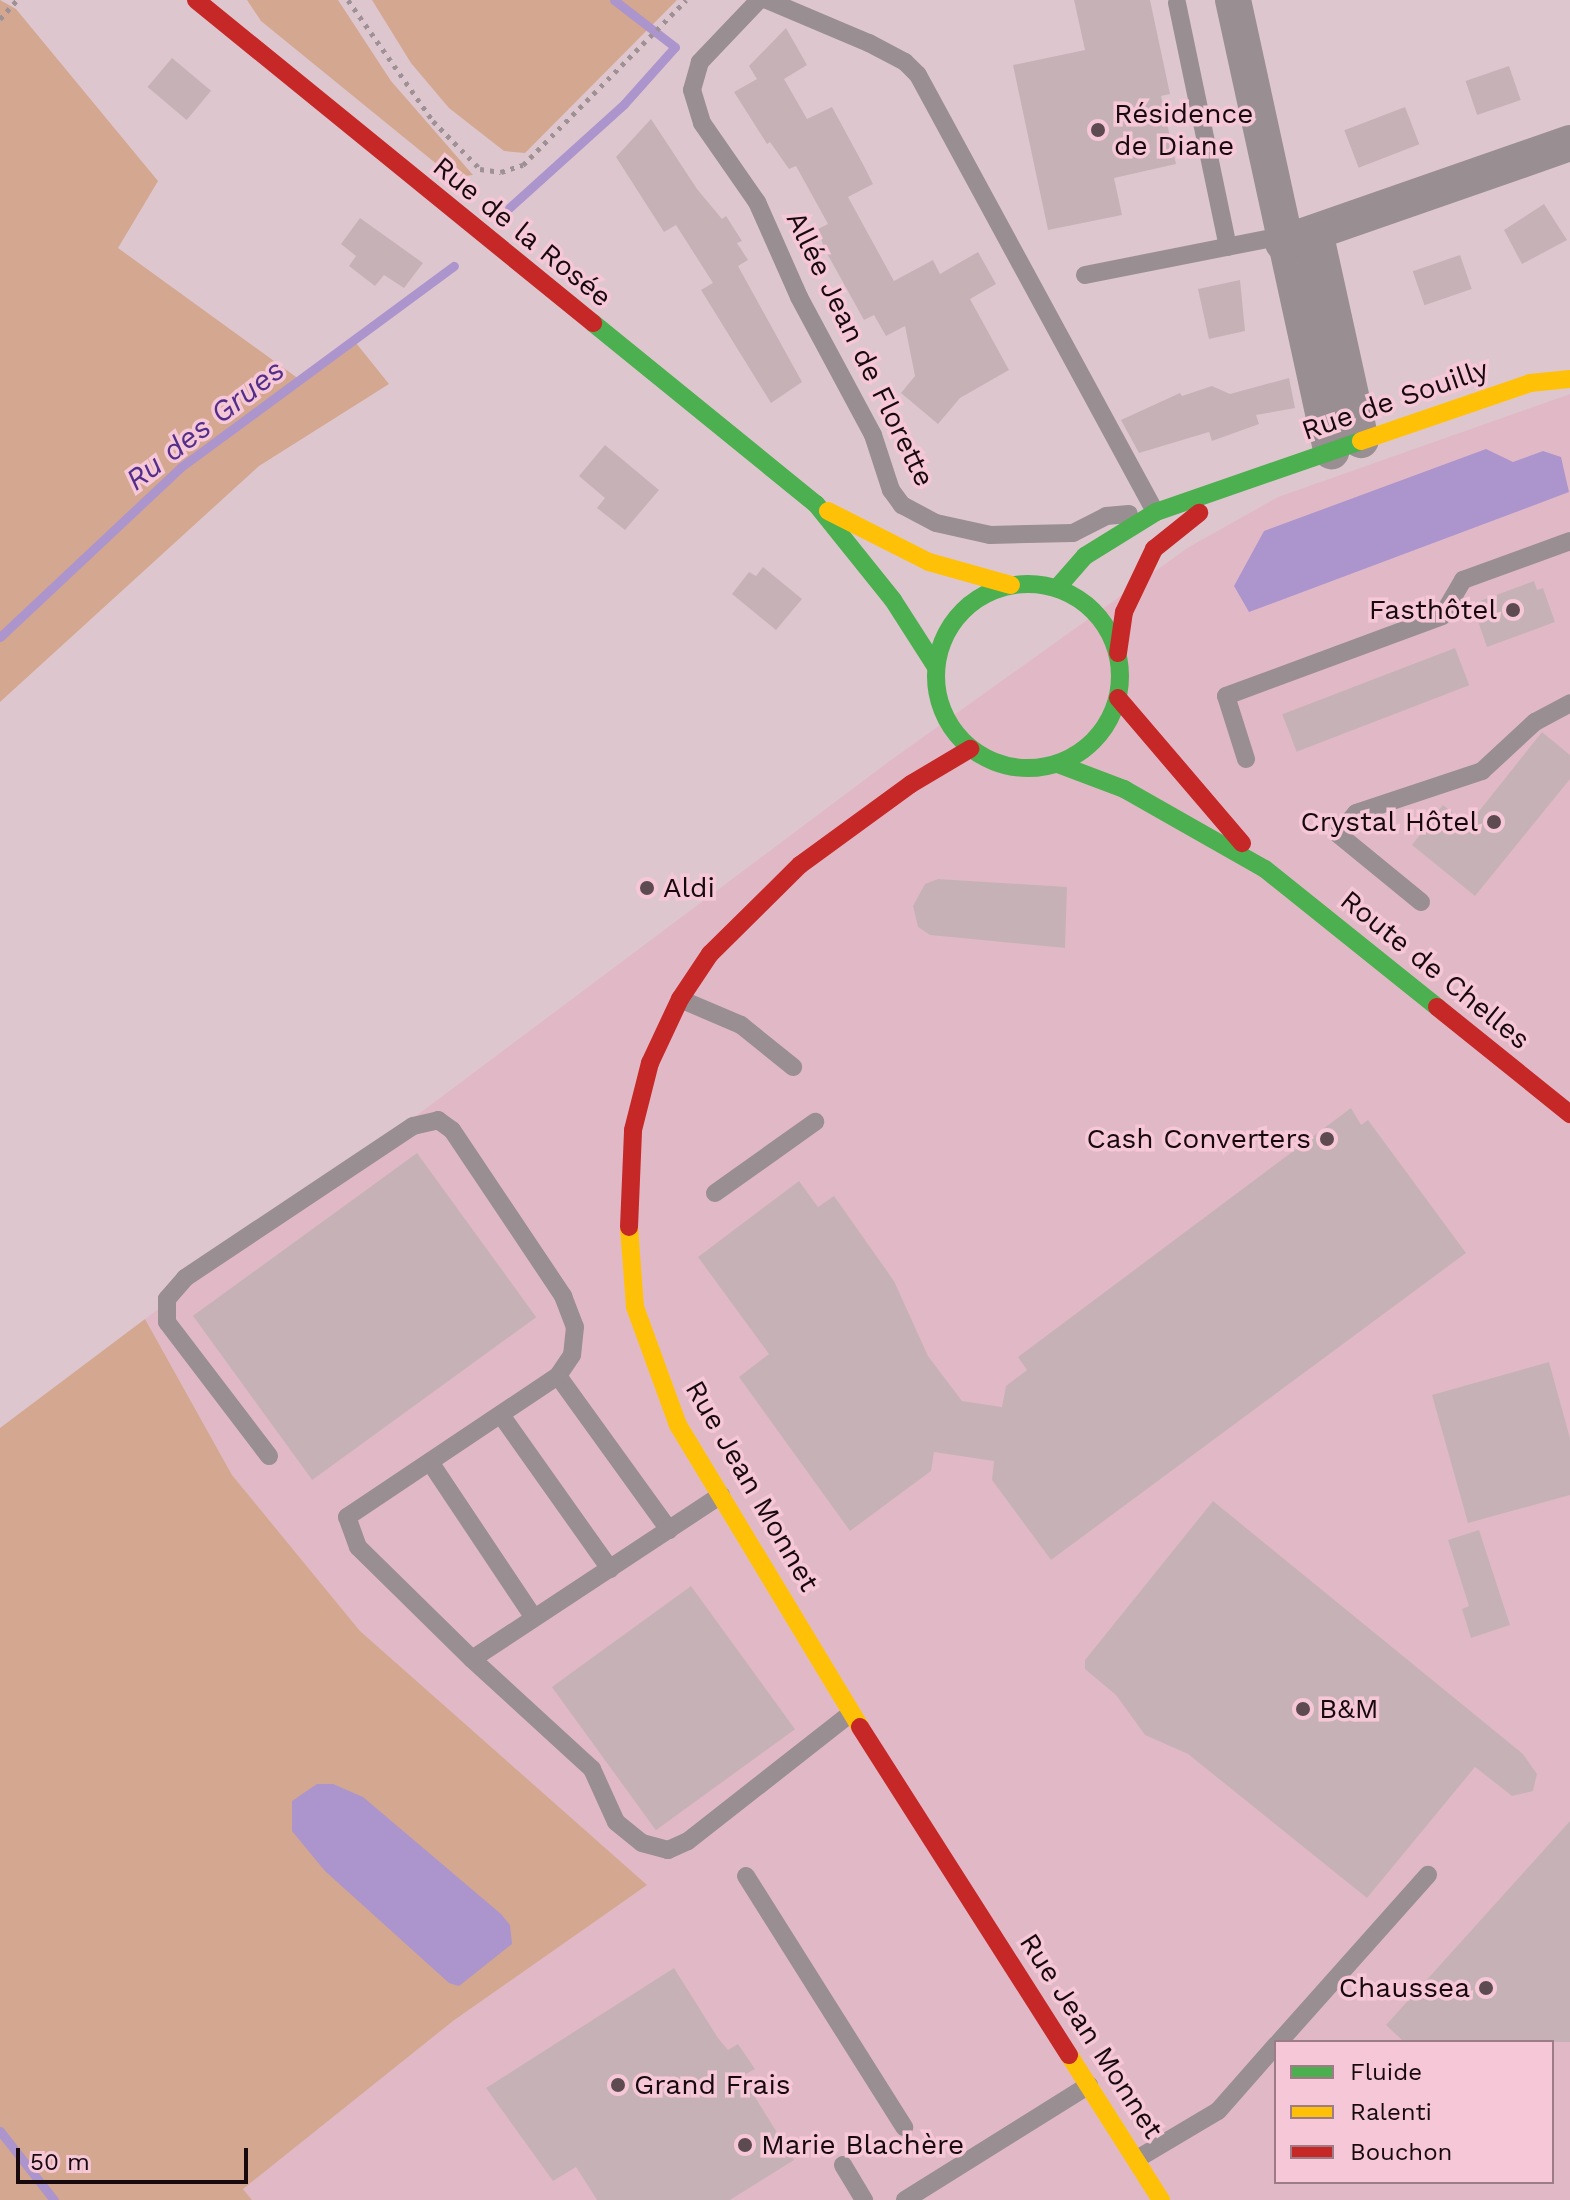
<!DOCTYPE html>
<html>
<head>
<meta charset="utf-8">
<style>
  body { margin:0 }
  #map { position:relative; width:1570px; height:2200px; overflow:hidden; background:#dec6ce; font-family:"Work Sans",sans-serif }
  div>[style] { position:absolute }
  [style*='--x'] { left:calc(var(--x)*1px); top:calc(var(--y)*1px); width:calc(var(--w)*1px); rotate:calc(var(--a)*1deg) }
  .built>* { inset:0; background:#e1b9c6 }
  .green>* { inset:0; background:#d4a791 }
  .water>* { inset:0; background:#ac94cd }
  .stream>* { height:9px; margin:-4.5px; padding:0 4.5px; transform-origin:4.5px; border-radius:4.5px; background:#ac94cd }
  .building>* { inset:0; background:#c6b2b6; transform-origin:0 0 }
  .path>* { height:5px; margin-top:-2.5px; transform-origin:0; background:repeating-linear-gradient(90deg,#9e9196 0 4px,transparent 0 10px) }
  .lane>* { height:18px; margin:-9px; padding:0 9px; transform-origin:9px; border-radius:9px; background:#998e92 }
  .street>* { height:36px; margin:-18px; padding:0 18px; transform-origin:18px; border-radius:18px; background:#998e92 }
  .fast>* { height:18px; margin:-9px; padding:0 9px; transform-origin:9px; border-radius:9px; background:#4caf50 }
  .fast>.ring { margin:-9px; padding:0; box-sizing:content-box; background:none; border:18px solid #4caf50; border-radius:50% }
  .slow>* { height:18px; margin:-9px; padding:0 9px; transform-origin:9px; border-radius:9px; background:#ffc107 }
  .jam>* { height:18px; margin:-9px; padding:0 9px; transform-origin:9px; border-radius:9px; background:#c62828 }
  .dots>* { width:22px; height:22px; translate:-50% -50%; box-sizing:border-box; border:4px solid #f6c8d7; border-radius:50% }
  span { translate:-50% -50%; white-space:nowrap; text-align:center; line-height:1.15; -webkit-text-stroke:7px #f6c8d7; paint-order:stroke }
  .poi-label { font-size:28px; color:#18090e }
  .left { translate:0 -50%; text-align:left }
  .right { translate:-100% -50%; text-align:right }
  .street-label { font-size:28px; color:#18090e }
  .water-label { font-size:30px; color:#522e8a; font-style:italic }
  .legend { position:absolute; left:1274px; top:2040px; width:280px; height:144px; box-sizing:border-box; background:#f6c8d7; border:2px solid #9d7c87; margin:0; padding:10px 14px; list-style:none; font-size:24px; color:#18090e }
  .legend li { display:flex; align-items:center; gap:16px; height:40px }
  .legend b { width:40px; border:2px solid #9d7c87 }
  .scale { position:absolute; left:16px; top:2148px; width:232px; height:36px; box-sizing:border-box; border:4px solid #18090e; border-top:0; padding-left:10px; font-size:24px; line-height:28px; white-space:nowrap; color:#18090e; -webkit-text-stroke:6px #f6c8d7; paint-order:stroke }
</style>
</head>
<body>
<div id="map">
  <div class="built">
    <div style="clip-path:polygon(evenodd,1570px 394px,1570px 2200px,252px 2200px,243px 2189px,453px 2021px,646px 1885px,360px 1631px,232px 1475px,145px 1319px,891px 760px,1189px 547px,1278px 497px,1570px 394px,1276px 2042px,1552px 2042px,1552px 2182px,1276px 2182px,1276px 2042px)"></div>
  </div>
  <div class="green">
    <div style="clip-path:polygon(0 0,16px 9px,158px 181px,118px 248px,303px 382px,356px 343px,389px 384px,259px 466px,0 702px)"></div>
    <div style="clip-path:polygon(247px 0,338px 0,391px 81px,473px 175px,457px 177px,444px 170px,261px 21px)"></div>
    <div style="clip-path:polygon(372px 0,677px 0,525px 153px,504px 151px,449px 108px,411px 63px)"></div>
    <div style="clip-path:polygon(145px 1319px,232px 1475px,360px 1631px,647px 1885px,453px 2021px,243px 2189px,252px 2200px,0 2200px,0 1428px)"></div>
  </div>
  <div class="water">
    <div style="clip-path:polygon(1486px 449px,1513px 462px,1543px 451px,1561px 457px,1569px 492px,1249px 612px,1234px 586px,1264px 531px)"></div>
    <div style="clip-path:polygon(317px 1784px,333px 1784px,363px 1797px,501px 1914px,510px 1925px,512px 1944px,459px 1986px,449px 1983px,325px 1871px,292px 1831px,292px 1801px)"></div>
  </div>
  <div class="stream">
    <div style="--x:509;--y:208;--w:155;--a:-42.1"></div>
    <div style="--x:624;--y:104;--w:76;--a:-48.2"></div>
    <div style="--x:675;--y:47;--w:77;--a:-142.4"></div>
    <div style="--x:0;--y:637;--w:248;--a:-43.2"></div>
    <div style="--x:181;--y:467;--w:339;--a:-36.4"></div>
    <div style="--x:0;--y:2131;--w:88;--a:52"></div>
  </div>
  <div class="building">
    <div style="clip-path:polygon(1074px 0,1150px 0,1170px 94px,1161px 96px,1176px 164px,1114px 178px,1122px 215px,1048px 230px,1013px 65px,1085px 50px)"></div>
    <div style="clip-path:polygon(786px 28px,807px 65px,784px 79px,807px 119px,832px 107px,864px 166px,873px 184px,848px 197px,894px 281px,933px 260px,940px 274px,978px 252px,996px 284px,970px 299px,1009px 370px,960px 398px,938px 424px,901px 393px,915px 376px,905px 326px,886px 336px,874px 315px,864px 320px,824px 248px,818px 229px,828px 224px,796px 166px,789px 169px,770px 142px,767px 144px,734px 92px,757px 79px,749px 66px)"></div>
    <div style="left:172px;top:58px;width:51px;height:38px;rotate:40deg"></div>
    <div style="left:1509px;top:66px;width:36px;height:46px;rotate:71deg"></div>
    <div style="left:1405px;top:107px;width:40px;height:65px;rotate:69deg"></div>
    <div style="clip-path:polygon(651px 119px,697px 189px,722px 219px,726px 216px,742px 241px,737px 243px,748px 260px,738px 266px,802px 382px,771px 403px,701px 290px,713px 283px,676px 225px,664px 232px,616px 157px)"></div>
    <div style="clip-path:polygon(1544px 204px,1567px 240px,1522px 264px,1504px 230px)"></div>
    <div style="clip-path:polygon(360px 218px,423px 263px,404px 288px,384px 275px,375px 286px,349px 266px,356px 256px,341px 244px)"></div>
    <div style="left:1460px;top:255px;width:36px;height:50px;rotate:71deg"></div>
    <div style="clip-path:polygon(1240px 280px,1245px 331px,1209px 339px,1198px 289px)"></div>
    <div style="clip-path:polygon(1289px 378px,1295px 408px,1256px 415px,1259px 424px,1212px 441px,1209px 432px,1139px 453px,1121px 420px,1180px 393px,1182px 396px,1212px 386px,1230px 394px)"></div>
    <div style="clip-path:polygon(605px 445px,659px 490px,625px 530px,597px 508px,605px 498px,579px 476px)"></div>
    <div style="clip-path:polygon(763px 567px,802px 599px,776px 630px,732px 594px,749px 572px,756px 576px)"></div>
    <div style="clip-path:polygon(1534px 581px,1537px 590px,1543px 588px,1555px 622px,1487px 647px,1472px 604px)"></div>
    <div style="left:1455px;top:648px;width:40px;height:185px;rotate:69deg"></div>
    <div style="clip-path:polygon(1542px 732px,1570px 755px,1570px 779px,1475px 896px,1412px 845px,1443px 805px,1468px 825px)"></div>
    <div style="clip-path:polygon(938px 879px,1067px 887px,1065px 948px,930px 935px,918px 927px,913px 906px,925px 884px)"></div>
    <div style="clip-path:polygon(1351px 1108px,1361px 1125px,1368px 1120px,1466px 1253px,1051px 1560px,992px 1480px,994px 1461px,934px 1452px,931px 1471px,850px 1531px,739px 1377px,769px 1354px,698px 1257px,799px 1181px,818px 1207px,834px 1196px,894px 1281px,928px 1356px,962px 1401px,1002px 1407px,1006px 1386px,1027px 1370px,1018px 1357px)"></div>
    <div style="left:417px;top:1153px;width:203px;height:277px;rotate:54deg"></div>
    <div style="clip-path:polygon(1549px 1362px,1570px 1438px,1570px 1495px,1468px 1523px,1432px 1395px)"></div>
    <div style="clip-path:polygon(1213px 1501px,1523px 1754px,1537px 1774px,1533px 1791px,1512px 1796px,1475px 1767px,1367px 1898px,1188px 1754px,1145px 1735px,1116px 1695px,1085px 1669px,1085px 1660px)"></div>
    <div style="clip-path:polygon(1479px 1530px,1510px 1625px,1471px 1638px,1462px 1609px,1469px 1606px,1448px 1540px)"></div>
    <div style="left:691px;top:1586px;width:177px;height:172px;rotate:54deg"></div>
    <div style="clip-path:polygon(1570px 1821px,1570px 2042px,1404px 2042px,1386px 2025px)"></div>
    <div style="clip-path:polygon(674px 1968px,718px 2038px,728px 2050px,738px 2044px,755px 2069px,744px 2075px,750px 2089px,794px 2160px,730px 2200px,597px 2200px,576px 2167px,553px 2181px,486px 2088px)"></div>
  </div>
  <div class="path">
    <div style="--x:348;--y:0;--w:148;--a:54.9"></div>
    <div style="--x:433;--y:121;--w:67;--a:45.6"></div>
    <div style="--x:480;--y:169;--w:21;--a:8"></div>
    <div style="--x:501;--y:172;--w:23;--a:-18"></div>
    <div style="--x:523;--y:165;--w:232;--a:-45.3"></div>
    <div style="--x:0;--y:19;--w:25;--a:-48"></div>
  </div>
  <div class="lane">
    <div style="--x:759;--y:0;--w:86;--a:133.6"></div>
    <div style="--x:700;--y:62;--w:29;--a:106"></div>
    <div style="--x:692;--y:90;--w:34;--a:73"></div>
    <div style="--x:702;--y:123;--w:96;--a:55.2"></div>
    <div style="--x:757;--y:202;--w:104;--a:66.1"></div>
    <div style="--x:799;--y:297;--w:157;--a:61.8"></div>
    <div style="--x:873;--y:435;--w:58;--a:71.9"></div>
    <div style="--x:891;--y:490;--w:19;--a:54"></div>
    <div style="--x:902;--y:505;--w:38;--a:28"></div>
    <div style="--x:936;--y:523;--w:55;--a:12.5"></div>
    <div style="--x:990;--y:535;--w:83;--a:-1.4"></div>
    <div style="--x:1073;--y:533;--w:37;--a:-27"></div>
    <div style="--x:1106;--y:516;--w:23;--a:-5"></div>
    <div style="--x:767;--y:0;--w:111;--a:22.9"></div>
    <div style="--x:869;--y:43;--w:41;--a:27.8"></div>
    <div style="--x:905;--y:62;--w:18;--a:45"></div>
    <div style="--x:918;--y:75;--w:497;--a:61.5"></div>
    <div style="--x:1177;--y:3;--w:249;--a:78.2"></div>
    <div style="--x:1085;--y:275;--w:201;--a:-11.2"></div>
    <div style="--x:1246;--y:759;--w:66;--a:-107.6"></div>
    <div style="--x:1226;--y:696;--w:230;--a:-20.3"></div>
    <div style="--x:1442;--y:616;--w:42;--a:-59.7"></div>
    <div style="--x:1463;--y:580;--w:114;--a:-20"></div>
    <div style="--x:1421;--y:902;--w:107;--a:-140.7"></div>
    <div style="--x:1338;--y:834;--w:28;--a:-49"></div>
    <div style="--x:1356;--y:813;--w:133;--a:-18.4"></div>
    <div style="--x:1482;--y:771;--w:72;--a:-42.8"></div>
    <div style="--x:1535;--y:722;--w:40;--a:-28"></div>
    <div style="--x:680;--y:999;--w:66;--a:23.1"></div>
    <div style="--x:741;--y:1025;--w:67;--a:38.9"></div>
    <div style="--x:715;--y:1193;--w:123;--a:-35.4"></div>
    <div style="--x:501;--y:1415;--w:189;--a:54.7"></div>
    <div style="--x:269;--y:1456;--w:168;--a:-127.3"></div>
    <div style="--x:167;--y:1322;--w:23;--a:-90"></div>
    <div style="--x:167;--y:1299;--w:28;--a:-49"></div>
    <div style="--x:185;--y:1278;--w:274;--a:-33.7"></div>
    <div style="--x:413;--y:1126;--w:26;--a:-13"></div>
    <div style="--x:438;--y:1120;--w:17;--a:36"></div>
    <div style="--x:452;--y:1130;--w:200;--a:56.2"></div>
    <div style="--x:563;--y:1296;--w:33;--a:69"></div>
    <div style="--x:575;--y:1327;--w:28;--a:96"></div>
    <div style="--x:572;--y:1355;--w:25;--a:124"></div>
    <div style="--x:558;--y:1376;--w:190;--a:54.2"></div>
    <div style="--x:430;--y:1462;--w:187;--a:56.3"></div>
    <div style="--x:721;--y:1495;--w:298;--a:146.6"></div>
    <div style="--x:472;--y:1659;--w:163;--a:42.5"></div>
    <div style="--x:592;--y:1769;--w:58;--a:65.6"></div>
    <div style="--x:616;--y:1822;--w:33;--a:39"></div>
    <div style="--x:642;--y:1843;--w:27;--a:15"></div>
    <div style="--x:668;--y:1850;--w:22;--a:-24"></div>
    <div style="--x:688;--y:1841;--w:207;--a:-38.1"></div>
    <div style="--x:472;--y:1659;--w:160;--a:-135.5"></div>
    <div style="--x:358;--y:1547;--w:32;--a:-110"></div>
    <div style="--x:347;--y:1517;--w:254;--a:-33.8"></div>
    <div style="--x:746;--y:1876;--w:297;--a:57.8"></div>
    <div style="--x:1279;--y:2042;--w:224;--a:-48.3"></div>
    <div style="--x:1137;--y:2159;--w:94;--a:-30.7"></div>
    <div style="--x:1218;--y:2111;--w:88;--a:-48.7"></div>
    <div style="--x:843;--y:2165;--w:41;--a:59"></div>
    <div style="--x:905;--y:2200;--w:217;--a:-32"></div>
  </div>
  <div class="street">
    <div style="--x:1233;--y:0;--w:462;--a:77.7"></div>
    <div style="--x:1316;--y:236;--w:209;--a:77.6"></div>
    <div style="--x:1283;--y:243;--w:304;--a:-19.2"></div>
  </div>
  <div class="fast">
    <div style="--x:593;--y:323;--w:287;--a:39.1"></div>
    <div style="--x:816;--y:504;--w:123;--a:51.3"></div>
    <div style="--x:893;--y:600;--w:80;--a:57.3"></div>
    <div class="ring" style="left:936px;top:584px;width:166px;height:166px"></div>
    <div style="--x:1057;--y:588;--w:43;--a:-48.8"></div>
    <div style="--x:1085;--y:556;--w:84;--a:-31.8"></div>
    <div style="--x:1156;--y:512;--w:217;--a:-19.1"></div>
    <div style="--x:1058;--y:764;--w:71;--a:20.7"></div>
    <div style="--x:1124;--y:789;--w:162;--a:29.6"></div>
    <div style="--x:1265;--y:869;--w:221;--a:38.7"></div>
  </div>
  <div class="slow">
    <div style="--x:1361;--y:441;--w:179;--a:-18.9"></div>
    <div style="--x:1530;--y:383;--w:40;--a:-5.7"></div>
    <div style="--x:828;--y:511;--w:113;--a:26.8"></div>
    <div style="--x:929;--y:562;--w:85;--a:15.7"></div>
    <div style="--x:629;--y:1227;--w:80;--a:85.7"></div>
    <div style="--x:635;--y:1307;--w:126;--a:70"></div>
    <div style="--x:678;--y:1425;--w:353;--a:58.9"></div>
    <div style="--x:1069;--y:2055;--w:172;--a:57.6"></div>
  </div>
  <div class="jam">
    <div style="--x:196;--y:0;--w:512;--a:39.13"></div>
    <div style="--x:1118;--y:653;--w:41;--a:-81.7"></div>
    <div style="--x:1124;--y:612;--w:70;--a:-64.5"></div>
    <div style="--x:1154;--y:549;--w:58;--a:-38.7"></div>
    <div style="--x:1118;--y:698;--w:191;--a:49.5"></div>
    <div style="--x:1437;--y:1007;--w:171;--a:38.8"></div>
    <div style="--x:629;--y:1227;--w:97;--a:-87.6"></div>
    <div style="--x:633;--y:1130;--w:69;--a:-75.8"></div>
    <div style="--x:650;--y:1063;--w:71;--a:-64.9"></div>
    <div style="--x:680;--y:999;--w:54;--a:-56.3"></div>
    <div style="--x:710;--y:954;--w:127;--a:-44.7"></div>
    <div style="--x:800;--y:865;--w:137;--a:-36.1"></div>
    <div style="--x:911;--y:784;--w:69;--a:-30.7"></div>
    <div style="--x:860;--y:1727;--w:389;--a:57.5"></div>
  </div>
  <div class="dots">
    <div style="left:1098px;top:130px;background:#5d4b51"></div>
    <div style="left:1513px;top:610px;background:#5d4b51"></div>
    <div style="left:1494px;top:822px;background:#5d4b51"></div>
    <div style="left:647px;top:888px;background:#5d4b51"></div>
    <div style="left:1327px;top:1139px;background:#5d4b51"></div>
    <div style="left:1303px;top:1709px;background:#5d4b51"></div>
    <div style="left:1486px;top:1988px;background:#5d4b51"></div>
    <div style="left:618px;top:2085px;background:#5d4b51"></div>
    <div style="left:745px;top:2145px;background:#5d4b51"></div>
  </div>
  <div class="poi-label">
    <span class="left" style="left:1114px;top:130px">Résidence<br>de Diane</span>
    <span class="right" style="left:1497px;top:610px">Fasthôtel</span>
    <span class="right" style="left:1478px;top:822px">Crystal Hôtel</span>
    <span class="left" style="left:663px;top:888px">Aldi</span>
    <span class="right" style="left:1311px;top:1139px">Cash Converters</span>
    <span class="left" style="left:1319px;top:1709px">B&amp;M</span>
    <span class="right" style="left:1470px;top:1988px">Chaussea</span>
    <span class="left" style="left:634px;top:2085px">Grand Frais</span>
    <span class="left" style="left:761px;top:2145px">Marie Blachère</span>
  </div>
  <div class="street-label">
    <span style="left:522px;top:232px;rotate:39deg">Rue de la Rosée</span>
    <span style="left:860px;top:349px;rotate:64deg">Allée Jean de Florette</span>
    <span style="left:1395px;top:400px;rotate:-19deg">Rue de Souilly</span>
    <span style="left:1435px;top:970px;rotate:39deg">Route de Chelles</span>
    <span style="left:752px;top:1486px;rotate:60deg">Rue Jean Monnet</span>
    <span style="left:1091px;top:2036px;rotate:57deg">Rue Jean Monnet</span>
  </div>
  <div class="water-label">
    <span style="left:205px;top:425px;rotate:-38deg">Ru des Grues</span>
  </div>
  <ul class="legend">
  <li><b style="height:10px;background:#4caf50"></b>Fluide</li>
  <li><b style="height:10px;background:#ffc107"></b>Ralenti</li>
  <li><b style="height:10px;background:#c62828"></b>Bouchon</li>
  </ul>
  <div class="scale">50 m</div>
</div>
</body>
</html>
